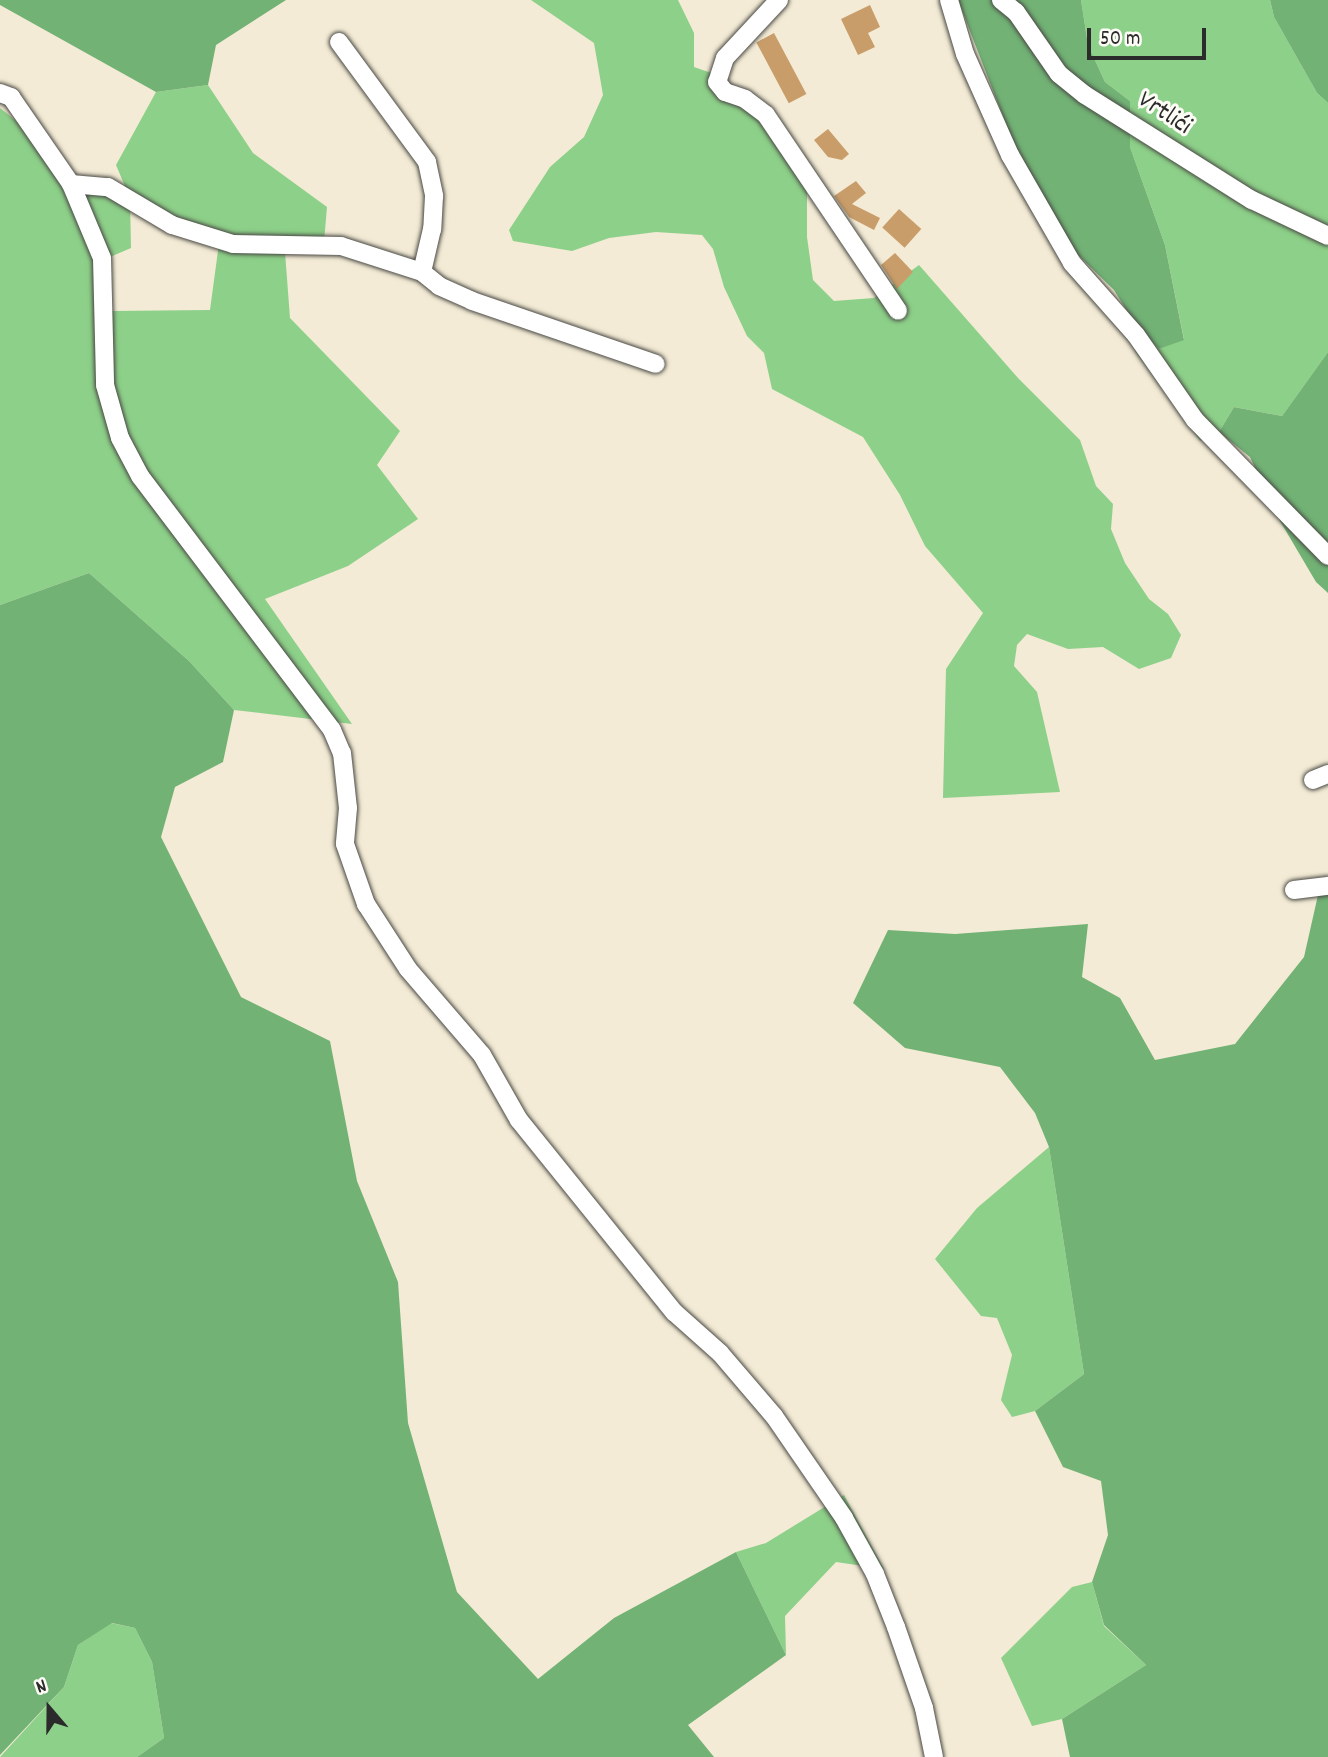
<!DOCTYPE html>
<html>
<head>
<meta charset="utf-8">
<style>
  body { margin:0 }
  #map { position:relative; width:1328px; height:1757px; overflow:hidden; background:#f3ebd5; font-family:Dekko,sans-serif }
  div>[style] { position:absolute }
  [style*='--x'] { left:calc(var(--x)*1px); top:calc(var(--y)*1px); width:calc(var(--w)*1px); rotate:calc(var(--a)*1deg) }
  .green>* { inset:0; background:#8dd089 }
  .forest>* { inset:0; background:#72b275 }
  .building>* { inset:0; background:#c99d69; transform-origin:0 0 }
  .roads { filter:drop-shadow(0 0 2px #494844) drop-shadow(0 0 2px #494844) }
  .minor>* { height:18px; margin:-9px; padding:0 9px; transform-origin:9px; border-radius:9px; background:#fff }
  span { translate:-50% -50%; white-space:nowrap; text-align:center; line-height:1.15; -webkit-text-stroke:6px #fdfcf7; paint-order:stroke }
  .street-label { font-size:26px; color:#2b2b2b }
  .north { position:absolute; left:14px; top:1673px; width:70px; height:70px; -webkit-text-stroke:5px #fdfcf7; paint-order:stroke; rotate:340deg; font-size:19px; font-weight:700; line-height:28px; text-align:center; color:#2b2b2b }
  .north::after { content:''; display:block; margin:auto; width:24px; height:32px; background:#2b2b2b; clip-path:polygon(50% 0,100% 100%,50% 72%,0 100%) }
  .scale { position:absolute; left:1087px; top:28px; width:119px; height:32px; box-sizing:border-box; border:4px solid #2b2b2b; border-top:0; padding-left:9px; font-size:21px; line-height:24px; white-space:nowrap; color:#2b2b2b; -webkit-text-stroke:5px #fdfcf7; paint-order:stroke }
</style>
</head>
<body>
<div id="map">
  <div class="green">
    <div style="clip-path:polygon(531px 0,678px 0,694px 33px,694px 67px,720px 76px,751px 98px,807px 190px,807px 237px,813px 280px,834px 301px,874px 298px,919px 265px,1018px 378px,1080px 440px,1096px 486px,1113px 504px,1111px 529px,1125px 563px,1149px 599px,1168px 614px,1181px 635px,1171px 658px,1139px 669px,1103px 647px,1068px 649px,1027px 634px,1017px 645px,1014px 666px,1037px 692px,1060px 792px,943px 798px,946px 669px,983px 613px,925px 546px,900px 495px,863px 437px,772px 389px,764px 353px,747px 336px,724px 287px,713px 249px,702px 235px,656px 232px,609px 238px,572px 251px,513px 241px,509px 230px,550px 167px,584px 137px,603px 95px,594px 43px)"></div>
    <div style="clip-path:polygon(1081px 0,1270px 0,1274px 17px,1317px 93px,1328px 103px,1328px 352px,1282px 416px,1234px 407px,1219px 432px,1200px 441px,1135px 351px,1132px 319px,1159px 349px,1184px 339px,1165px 245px,1130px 147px,1130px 101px,1105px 82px,1088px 45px)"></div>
    <div style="clip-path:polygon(evenodd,208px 85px,253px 153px,327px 207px,324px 242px,285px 252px,290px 318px,400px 431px,377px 465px,418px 519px,348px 566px,265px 599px,352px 724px,234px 710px,189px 661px,89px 573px,0 605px,0 108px,46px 145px,66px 174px,130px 198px,116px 165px,156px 92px,208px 85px,130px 200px,220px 236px,210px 310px,112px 311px,110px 257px,131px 248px,130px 200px)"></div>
    <div style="clip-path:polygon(1049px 1147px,1084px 1374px,1035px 1411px,1012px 1417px,1001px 1400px,1012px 1355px,997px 1318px,981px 1316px,935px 1259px,977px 1208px)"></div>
    <div style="clip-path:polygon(844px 1495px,884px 1569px,836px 1562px,785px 1616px,786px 1655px,736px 1552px,766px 1543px)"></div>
    <div style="clip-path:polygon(1092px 1582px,1104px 1626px,1146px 1665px,1062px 1719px,1032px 1726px,1001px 1658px,1072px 1587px)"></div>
    <div style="clip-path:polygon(111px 1623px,135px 1628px,152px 1662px,164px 1738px,137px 1757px,0 1757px,64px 1687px,78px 1645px)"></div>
  </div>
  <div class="forest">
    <div style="clip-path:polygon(0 0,286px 0,216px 45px,208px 85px,156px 92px,0 5px)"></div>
    <div style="clip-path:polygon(958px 0,1081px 0,1088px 45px,1105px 82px,1130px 101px,1130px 147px,1165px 245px,1184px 340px,1159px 349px,1132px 319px,1114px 290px,1072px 249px,1011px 137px)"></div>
    <div style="clip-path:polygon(1270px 0,1328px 0,1328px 103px,1317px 93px,1274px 17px)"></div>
    <div style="clip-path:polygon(1328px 352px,1328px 593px,1316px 582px,1280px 521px,1250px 457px,1219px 432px,1234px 407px,1282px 416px)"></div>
    <div style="clip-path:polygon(89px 573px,189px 661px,234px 710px,223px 762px,175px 787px,161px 837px,241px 997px,330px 1041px,357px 1181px,398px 1282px,408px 1423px,457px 1592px,538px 1679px,614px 1618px,736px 1552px,786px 1655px,688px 1725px,714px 1757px,137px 1757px,164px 1738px,152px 1662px,135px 1628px,112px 1623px,78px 1645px,64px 1687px,0 1755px,0 605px)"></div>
    <div style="clip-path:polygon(1328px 889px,1328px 1757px,1070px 1757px,1062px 1719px,1146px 1665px,1104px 1625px,1092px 1582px,1108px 1535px,1101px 1481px,1063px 1467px,1035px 1411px,1084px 1374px,1049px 1147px,1035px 1113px,1000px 1067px,905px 1048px,853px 1003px,888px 930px,955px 934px,1088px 924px,1082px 977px,1120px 998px,1155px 1060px,1235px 1044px,1304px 957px,1318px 895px)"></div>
  </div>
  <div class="building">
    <div style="clip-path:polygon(870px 5px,880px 27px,868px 33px,875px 47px,858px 55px,841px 19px)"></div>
    <div style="left:774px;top:33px;width:69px;height:20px;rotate:62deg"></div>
    <div style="clip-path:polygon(828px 129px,849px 154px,842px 160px,828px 157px,814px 140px)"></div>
    <div style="clip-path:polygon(856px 181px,866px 193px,852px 204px,880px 218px,874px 230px,849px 217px,834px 196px)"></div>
    <div style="left:899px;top:209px;width:30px;height:25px;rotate:42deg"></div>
    <div style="clip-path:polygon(895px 253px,913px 272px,897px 289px,881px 265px)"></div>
  </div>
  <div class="roads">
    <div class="minor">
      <div style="--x:779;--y:0;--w:79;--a:133"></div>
      <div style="--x:725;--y:58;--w:25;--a:108"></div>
      <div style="--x:717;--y:82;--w:13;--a:51"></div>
      <div style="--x:725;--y:92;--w:21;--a:19"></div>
      <div style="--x:745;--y:99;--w:26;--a:37"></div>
      <div style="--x:766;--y:115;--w:236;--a:56"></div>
      <div style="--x:949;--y:0;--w:56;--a:73.5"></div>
      <div style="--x:965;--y:54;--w:111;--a:66"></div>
      <div style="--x:1010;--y:155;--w:125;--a:60.1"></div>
      <div style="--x:1072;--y:263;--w:96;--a:48.4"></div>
      <div style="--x:1136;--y:335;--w:103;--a:55.2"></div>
      <div style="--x:1195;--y:420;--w:190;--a:45.6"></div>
      <div style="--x:1001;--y:0;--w:19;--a:39"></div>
      <div style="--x:1016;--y:12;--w:75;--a:55.3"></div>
      <div style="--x:1059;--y:74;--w:33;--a:39"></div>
      <div style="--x:1085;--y:95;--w:197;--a:32.2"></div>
      <div style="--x:1252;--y:200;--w:84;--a:25.3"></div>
      <div style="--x:339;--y:42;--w:149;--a:53.7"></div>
      <div style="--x:427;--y:162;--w:35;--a:78"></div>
      <div style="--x:434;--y:196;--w:33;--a:93"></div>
      <div style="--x:432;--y:229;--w:44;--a:103.1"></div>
      <div style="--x:0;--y:93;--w:12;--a:20"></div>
      <div style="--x:11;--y:97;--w:106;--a:55.4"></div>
      <div style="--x:71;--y:184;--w:80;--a:67.3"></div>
      <div style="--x:102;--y:258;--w:127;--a:88.6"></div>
      <div style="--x:105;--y:385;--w:55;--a:74.2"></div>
      <div style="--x:120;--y:438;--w:43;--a:62.2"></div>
      <div style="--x:140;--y:476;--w:318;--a:52.9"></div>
      <div style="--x:332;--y:730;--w:25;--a:67"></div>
      <div style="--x:342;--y:753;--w:55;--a:83.8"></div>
      <div style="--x:348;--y:808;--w:36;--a:95"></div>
      <div style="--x:345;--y:844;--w:64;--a:70.7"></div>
      <div style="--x:366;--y:904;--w:77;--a:57.1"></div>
      <div style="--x:408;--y:969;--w:113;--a:49.3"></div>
      <div style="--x:482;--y:1055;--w:75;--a:60.4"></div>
      <div style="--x:519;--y:1120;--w:247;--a:51.1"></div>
      <div style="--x:674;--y:1312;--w:62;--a:41.7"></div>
      <div style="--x:720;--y:1353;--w:83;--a:49.4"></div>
      <div style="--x:774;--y:1416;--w:124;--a:55.5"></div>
      <div style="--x:844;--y:1518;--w:64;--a:61"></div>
      <div style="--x:875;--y:1574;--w:57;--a:68.4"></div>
      <div style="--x:896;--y:1627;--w:86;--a:70.9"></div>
      <div style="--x:924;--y:1708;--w:50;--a:78.5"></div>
      <div style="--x:71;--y:184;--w:37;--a:5"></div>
      <div style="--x:108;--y:187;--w:74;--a:30.7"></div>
      <div style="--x:172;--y:225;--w:64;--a:17.3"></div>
      <div style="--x:233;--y:244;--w:108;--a:1.1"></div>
      <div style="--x:341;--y:246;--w:85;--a:17.8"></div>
      <div style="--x:422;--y:272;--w:22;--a:39"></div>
      <div style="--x:439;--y:286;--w:36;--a:24"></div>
      <div style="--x:472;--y:301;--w:194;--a:18.9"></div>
      <div style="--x:1313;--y:780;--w:16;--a:-22"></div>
      <div style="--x:1294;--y:890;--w:34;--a:-7"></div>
    </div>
  </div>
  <div class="street-label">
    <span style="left:1164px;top:114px;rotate:33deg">Vrtlići</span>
  </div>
  <div class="north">N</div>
  <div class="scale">50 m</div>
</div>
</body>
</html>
